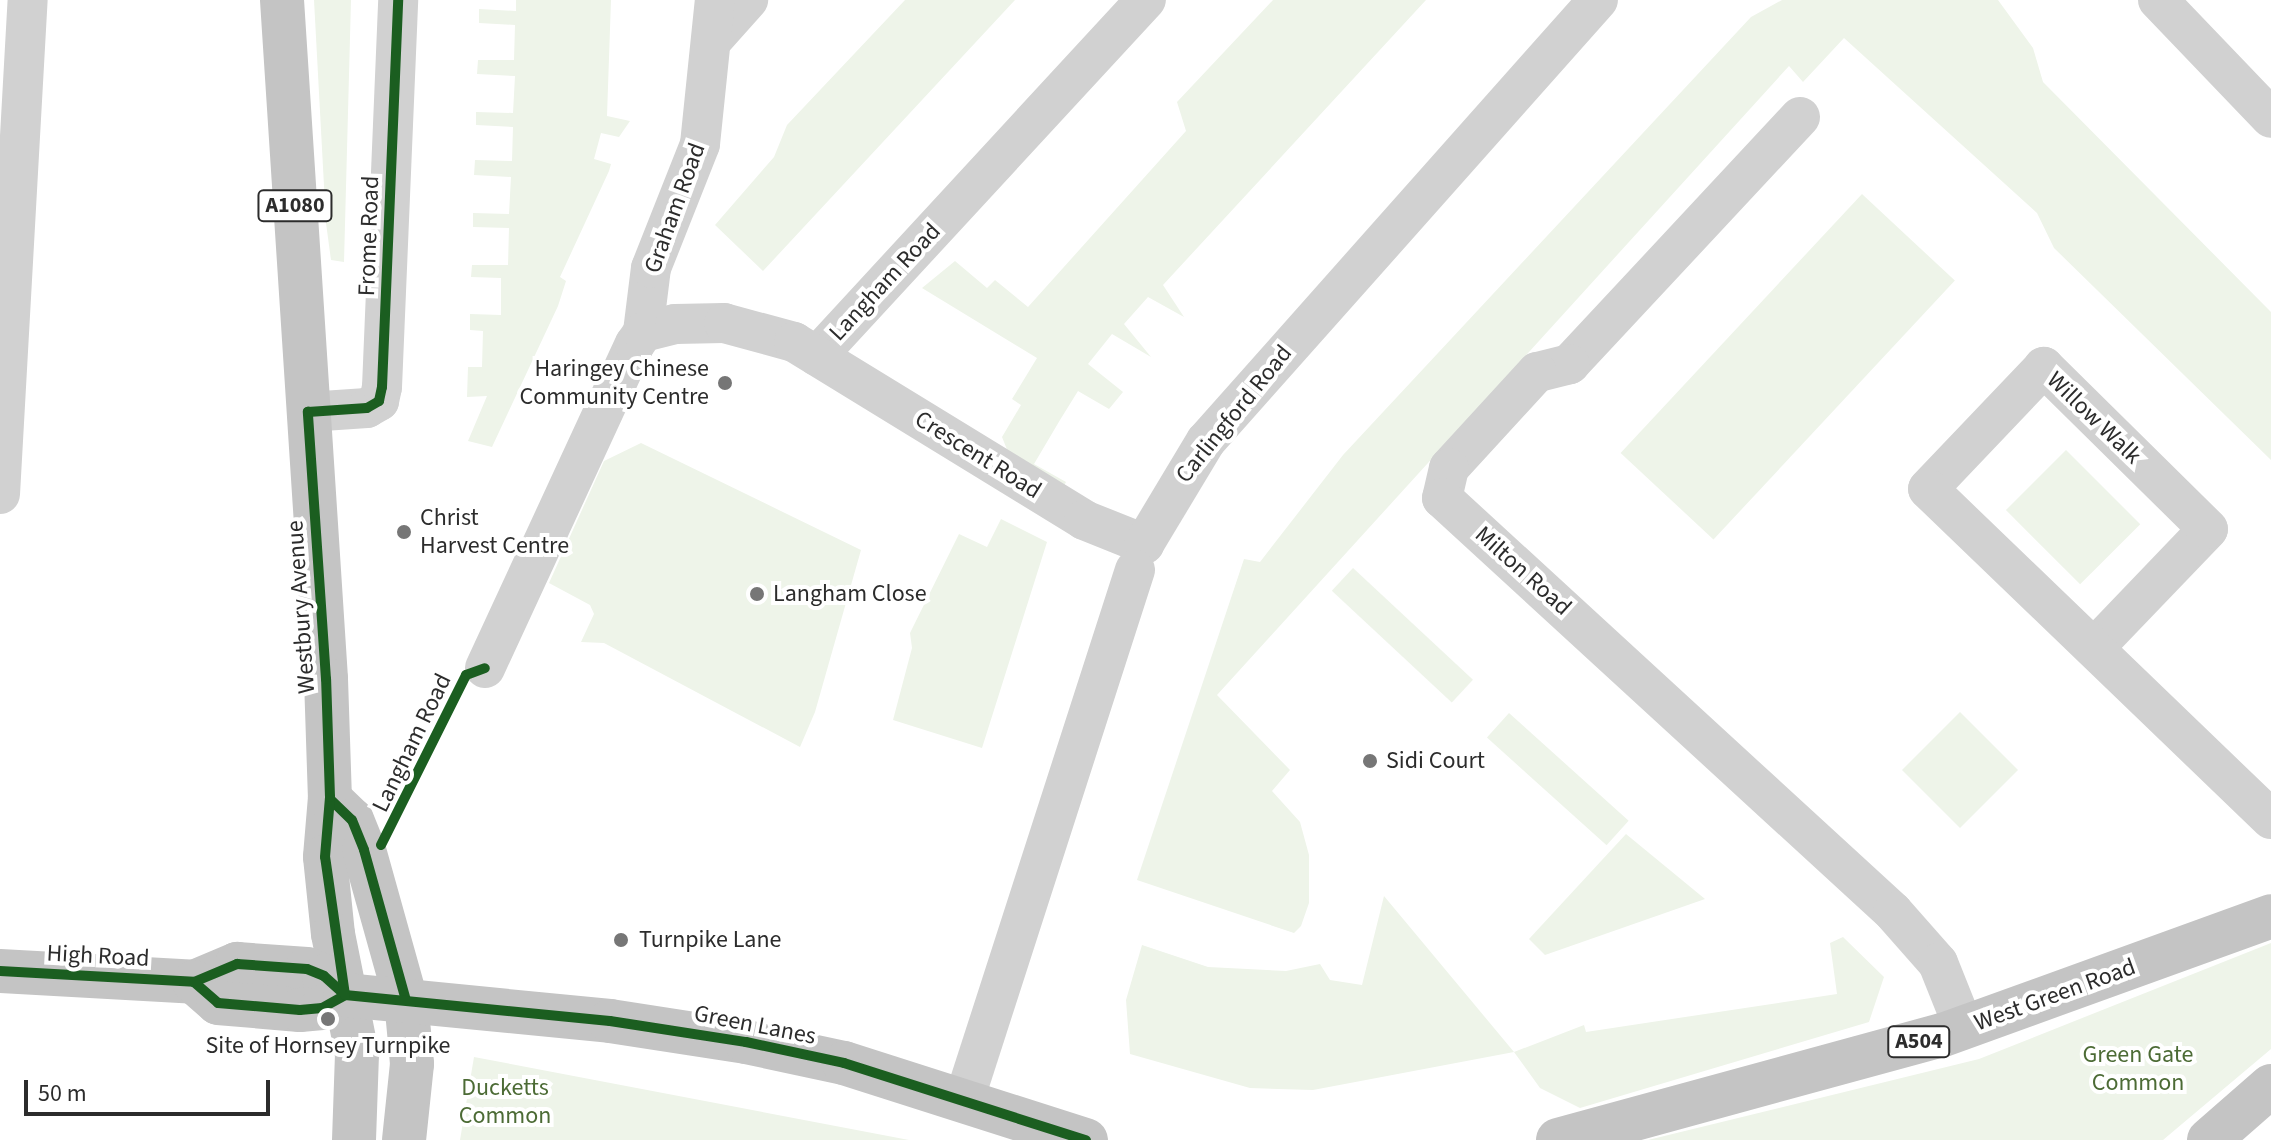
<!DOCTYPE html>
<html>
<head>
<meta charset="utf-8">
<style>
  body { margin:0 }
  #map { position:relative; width:2271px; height:1140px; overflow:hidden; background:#fff; font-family:"Source Sans 3",sans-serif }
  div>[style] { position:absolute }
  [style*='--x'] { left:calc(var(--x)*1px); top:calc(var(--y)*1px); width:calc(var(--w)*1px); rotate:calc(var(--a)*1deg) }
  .green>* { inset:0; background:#eef4e9; transform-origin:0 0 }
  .street>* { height:40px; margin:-20px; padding:0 20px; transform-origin:20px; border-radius:20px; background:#d1d1d1 }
  .primary>* { height:44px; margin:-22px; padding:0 22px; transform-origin:22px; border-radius:22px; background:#c4c4c4 }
  .cycleway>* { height:10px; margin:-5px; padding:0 5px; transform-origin:5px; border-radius:5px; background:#1b5e20 }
  .dots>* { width:22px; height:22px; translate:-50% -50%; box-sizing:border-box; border:4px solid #fff; border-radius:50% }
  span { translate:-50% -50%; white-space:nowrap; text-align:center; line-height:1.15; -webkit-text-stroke:8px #fff; paint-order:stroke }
  .shield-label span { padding:2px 6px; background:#fff; border:2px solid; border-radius:6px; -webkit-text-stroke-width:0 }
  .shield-label { font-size:22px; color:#2c2c2c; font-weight:700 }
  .street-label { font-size:24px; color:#2c2c2c }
  .poi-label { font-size:24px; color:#2c2c2c }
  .right { translate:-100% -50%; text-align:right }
  .left { translate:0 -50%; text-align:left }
  .park-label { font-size:24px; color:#4c6b35 }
  .scale { position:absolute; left:24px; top:1080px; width:246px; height:36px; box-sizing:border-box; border:4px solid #2c2c2c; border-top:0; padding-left:10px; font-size:24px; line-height:28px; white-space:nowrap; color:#2c2c2c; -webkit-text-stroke:6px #fff; paint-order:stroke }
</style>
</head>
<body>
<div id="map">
  <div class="green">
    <div style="clip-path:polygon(314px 0,351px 0,344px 262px,331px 260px,326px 223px)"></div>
    <div style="clip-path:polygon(516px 0,611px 0,607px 116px,630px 121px,619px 137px,601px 133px,594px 159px,611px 164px,609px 171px,560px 277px,566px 281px,558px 306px,492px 447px,468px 441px,487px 396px,467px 397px,468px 367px,482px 367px,483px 331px,470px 330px,470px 314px,501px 315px,501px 278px,471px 277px,472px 265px,508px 265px,509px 228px,473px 227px,473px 213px,509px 214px,511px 177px,474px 175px,475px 160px,512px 161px,513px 127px,476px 125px,476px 112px,513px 113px,515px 76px,477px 74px,478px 60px,514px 60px,515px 25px,479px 23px,479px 9px,516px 11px)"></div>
    <div style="clip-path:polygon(905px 0,1015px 0,763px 271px,715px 225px,774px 157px,787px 125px)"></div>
    <div style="clip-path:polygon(1273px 0,1426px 0,1163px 285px,1184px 317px,1148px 297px,1124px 324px,1151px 357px,1112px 334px,1088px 364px,1123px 392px,1109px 409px,1078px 391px,1060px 420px,1034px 464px,1066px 482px,1062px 490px,1010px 457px,1002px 437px,1021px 405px,1012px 399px,1037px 358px,922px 288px,955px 261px,987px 288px,995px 280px,1028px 307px,1186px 131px,1177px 102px)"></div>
    <div style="clip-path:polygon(1782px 0,1998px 0,2033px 48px,2043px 82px,2271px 312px,2271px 460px,2054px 248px,2037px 213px,1844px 38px,1803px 82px,1789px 66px,1217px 695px,1290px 770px,1272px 791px,1300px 822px,1309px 855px,1309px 903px,1301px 926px,1294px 933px,1137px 880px,1244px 559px,1260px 562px,1343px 455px,1751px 17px)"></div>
    <div style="left:1862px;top:194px;width:127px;height:354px;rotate:43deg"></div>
    <div style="clip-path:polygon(641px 443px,861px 550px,815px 712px,800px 747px,604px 643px,581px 642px,594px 614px,590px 605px,549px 583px,604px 461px)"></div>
    <div style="left:2066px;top:450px;width:105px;height:85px;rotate:45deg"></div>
    <div style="clip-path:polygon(1001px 519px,1047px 542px,982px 748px,893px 720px,912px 648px,910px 633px,959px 534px,987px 547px)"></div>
    <div style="left:1353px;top:568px;width:164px;height:31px;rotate:43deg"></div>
    <div style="left:1960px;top:712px;width:82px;height:82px;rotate:45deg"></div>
    <div style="left:1509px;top:713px;width:161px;height:33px;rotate:42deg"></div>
    <div style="clip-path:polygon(1626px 834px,1705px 899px,1545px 955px,1529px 939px)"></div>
    <div style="clip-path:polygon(1384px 896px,1514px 1052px,1584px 1025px,1586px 1032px,1837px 994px,1830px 943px,1843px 937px,1884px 977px,1869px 1022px,1580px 1108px,1540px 1088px,1514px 1052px,1313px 1090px,1250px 1088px,1130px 1054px,1126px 1000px,1142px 945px,1208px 967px,1286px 971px,1320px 964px,1330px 980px,1362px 985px)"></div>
    <div style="clip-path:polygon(2271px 943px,2271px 1049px,2163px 1140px,1648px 1140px,1979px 1059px)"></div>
    <div style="clip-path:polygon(474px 1057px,909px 1140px,460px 1140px)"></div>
  </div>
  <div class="street">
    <div style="--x:2158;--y:0;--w:163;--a:46.2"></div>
    <div style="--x:715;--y:37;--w:50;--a:-48.3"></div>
    <div style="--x:1800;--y:117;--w:338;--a:133"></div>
    <div style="--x:1570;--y:364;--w:34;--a:166"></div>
    <div style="--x:1537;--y:372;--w:130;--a:132.5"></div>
    <div style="--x:1449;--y:468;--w:31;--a:103"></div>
    <div style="--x:1442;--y:498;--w:612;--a:42.55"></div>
    <div style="--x:1893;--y:912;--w:68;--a:48.6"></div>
    <div style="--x:1938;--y:963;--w:70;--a:68.2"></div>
    <div style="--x:643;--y:332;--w:64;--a:-82.9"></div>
    <div style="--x:651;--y:268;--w:133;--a:-68.4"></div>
    <div style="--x:700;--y:144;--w:145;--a:-84.1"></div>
    <div style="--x:817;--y:356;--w:485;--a:-47.3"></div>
    <div style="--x:308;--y:412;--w:59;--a:-3.9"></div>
    <div style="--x:367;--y:408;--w:14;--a:-30"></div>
    <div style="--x:379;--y:401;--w:14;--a:-78"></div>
    <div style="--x:382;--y:387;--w:387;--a:-87.6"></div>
    <div style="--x:0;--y:494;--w:495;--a:-86.8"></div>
    <div style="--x:2095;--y:647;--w:163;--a:-46.2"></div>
    <div style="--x:2208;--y:529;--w:231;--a:-135.4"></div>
    <div style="--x:2044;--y:367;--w:168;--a:133.6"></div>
    <div style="--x:1928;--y:489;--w:476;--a:43.9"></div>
    <div style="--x:485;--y:668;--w:357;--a:-65.2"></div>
    <div style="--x:635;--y:344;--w:14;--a:-56"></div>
    <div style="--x:643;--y:332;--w:33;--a:-14"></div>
    <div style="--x:675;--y:324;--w:49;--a:-1.2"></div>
    <div style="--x:724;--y:323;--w:73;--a:15.2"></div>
    <div style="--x:794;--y:342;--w:340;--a:31.5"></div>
    <div style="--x:1084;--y:520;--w:65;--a:21.8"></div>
    <div style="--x:1144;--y:544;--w:120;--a:-59"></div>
    <div style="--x:1206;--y:441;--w:590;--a:-48.37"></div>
    <div style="--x:964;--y:1100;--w:557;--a:-72.12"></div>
  </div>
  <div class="primary">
    <div style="--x:282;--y:0;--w:680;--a:86.29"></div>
    <div style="--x:326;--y:679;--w:118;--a:88.1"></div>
    <div style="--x:330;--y:797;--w:60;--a:94.8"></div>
    <div style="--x:325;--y:857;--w:77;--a:84.1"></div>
    <div style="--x:333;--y:934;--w:122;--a:78.7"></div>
    <div style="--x:357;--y:1054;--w:86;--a:92"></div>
    <div style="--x:330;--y:799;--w:30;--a:44"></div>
    <div style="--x:352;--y:820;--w:32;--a:68"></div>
    <div style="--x:364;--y:850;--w:156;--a:74.4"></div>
    <div style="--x:406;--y:1000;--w:64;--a:84.6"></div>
    <div style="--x:412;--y:1064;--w:76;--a:96"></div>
    <div style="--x:0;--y:971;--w:194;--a:3.2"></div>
    <div style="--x:194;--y:982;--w:47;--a:-22.7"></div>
    <div style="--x:237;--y:964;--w:70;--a:4.1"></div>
    <div style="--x:307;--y:969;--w:18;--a:22"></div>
    <div style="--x:324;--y:976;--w:28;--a:42"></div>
    <div style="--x:194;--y:982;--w:32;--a:41"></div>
    <div style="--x:218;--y:1003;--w:82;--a:4.9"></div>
    <div style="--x:300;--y:1010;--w:22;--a:-5"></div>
    <div style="--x:322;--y:1008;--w:26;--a:-29"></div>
    <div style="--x:345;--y:995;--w:266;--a:5.6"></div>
    <div style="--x:610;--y:1021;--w:138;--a:8.8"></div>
    <div style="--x:746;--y:1042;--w:100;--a:12.1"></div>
    <div style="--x:844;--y:1063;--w:254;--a:17.7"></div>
    <div style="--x:1558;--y:1140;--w:399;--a:-15.3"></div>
    <div style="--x:1943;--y:1035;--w:349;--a:-19.9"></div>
    <div style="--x:2209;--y:1140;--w:82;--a:-41.1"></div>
  </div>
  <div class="cycleway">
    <div style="--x:330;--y:799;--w:30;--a:44"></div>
    <div style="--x:352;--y:820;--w:32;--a:68"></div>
    <div style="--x:364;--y:850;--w:156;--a:74.4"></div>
    <div style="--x:381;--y:845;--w:190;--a:-63.4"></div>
    <div style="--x:466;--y:675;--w:20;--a:-20"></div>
    <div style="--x:0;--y:971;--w:194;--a:3.2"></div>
    <div style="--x:194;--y:982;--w:47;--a:-22.7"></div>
    <div style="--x:237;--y:964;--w:70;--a:4.1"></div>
    <div style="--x:307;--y:969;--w:18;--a:22"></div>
    <div style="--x:324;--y:976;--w:28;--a:42"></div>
    <div style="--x:194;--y:982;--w:32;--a:41"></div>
    <div style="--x:218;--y:1003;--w:82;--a:4.9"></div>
    <div style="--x:300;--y:1010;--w:22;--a:-5"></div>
    <div style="--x:322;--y:1008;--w:26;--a:-29"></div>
    <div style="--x:345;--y:995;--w:266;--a:5.6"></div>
    <div style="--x:610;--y:1021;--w:138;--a:8.8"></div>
    <div style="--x:746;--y:1042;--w:100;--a:12.1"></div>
    <div style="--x:844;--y:1063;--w:254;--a:17.7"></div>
    <div style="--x:345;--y:995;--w:139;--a:-98.2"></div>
    <div style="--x:325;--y:857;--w:60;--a:-85.2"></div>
    <div style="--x:330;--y:797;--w:118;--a:-91.9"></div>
    <div style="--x:326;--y:679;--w:268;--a:-93.9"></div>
    <div style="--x:308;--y:412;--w:59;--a:-3.9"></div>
    <div style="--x:367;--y:408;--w:14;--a:-30"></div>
    <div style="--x:379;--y:401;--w:14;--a:-78"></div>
    <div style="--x:382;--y:387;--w:387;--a:-87.6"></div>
  </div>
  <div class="dots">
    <div style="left:725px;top:383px;background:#767676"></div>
    <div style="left:404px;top:532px;background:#767676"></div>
    <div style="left:757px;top:594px;background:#767676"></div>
    <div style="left:1370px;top:761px;background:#767676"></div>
    <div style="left:621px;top:940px;background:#767676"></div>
    <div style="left:328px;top:1019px;background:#767676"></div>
  </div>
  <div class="shield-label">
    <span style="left:295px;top:206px">A1080</span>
    <span style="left:1919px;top:1042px">A504</span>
  </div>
  <div class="street-label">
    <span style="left:675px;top:208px;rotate:-70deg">Graham Road</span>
    <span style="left:369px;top:236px;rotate:-88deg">Frome Road</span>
    <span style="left:885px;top:282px;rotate:-47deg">Langham Road</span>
    <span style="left:1234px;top:414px;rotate:-51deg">Carlingford Road</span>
    <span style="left:2094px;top:418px;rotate:44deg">Willow Walk</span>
    <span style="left:978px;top:455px;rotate:32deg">Crescent Road</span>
    <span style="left:1523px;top:571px;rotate:42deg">Milton Road</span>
    <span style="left:301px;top:607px;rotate:-94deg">Westbury Avenue</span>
    <span style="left:412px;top:743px;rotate:-64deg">Langham Road</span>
    <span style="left:98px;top:956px;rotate:3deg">High Road</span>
    <span style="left:2055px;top:995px;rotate:-20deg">West Green Road</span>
    <span style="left:755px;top:1025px;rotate:11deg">Green Lanes</span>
  </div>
  <div class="poi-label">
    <span class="right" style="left:709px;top:383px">Haringey Chinese<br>Community Centre</span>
    <span class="left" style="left:420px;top:532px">Christ<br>Harvest Centre</span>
    <span class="left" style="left:773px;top:594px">Langham Close</span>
    <span class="left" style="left:1386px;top:761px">Sidi Court</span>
    <span class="left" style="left:639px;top:940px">Turnpike Lane</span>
    <span style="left:328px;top:1046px">Site of Hornsey Turnpike</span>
  </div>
  <div class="park-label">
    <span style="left:2138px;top:1069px">Green Gate<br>Common</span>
    <span style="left:505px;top:1102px">Ducketts<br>Common</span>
  </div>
  <div class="scale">50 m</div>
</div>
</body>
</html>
